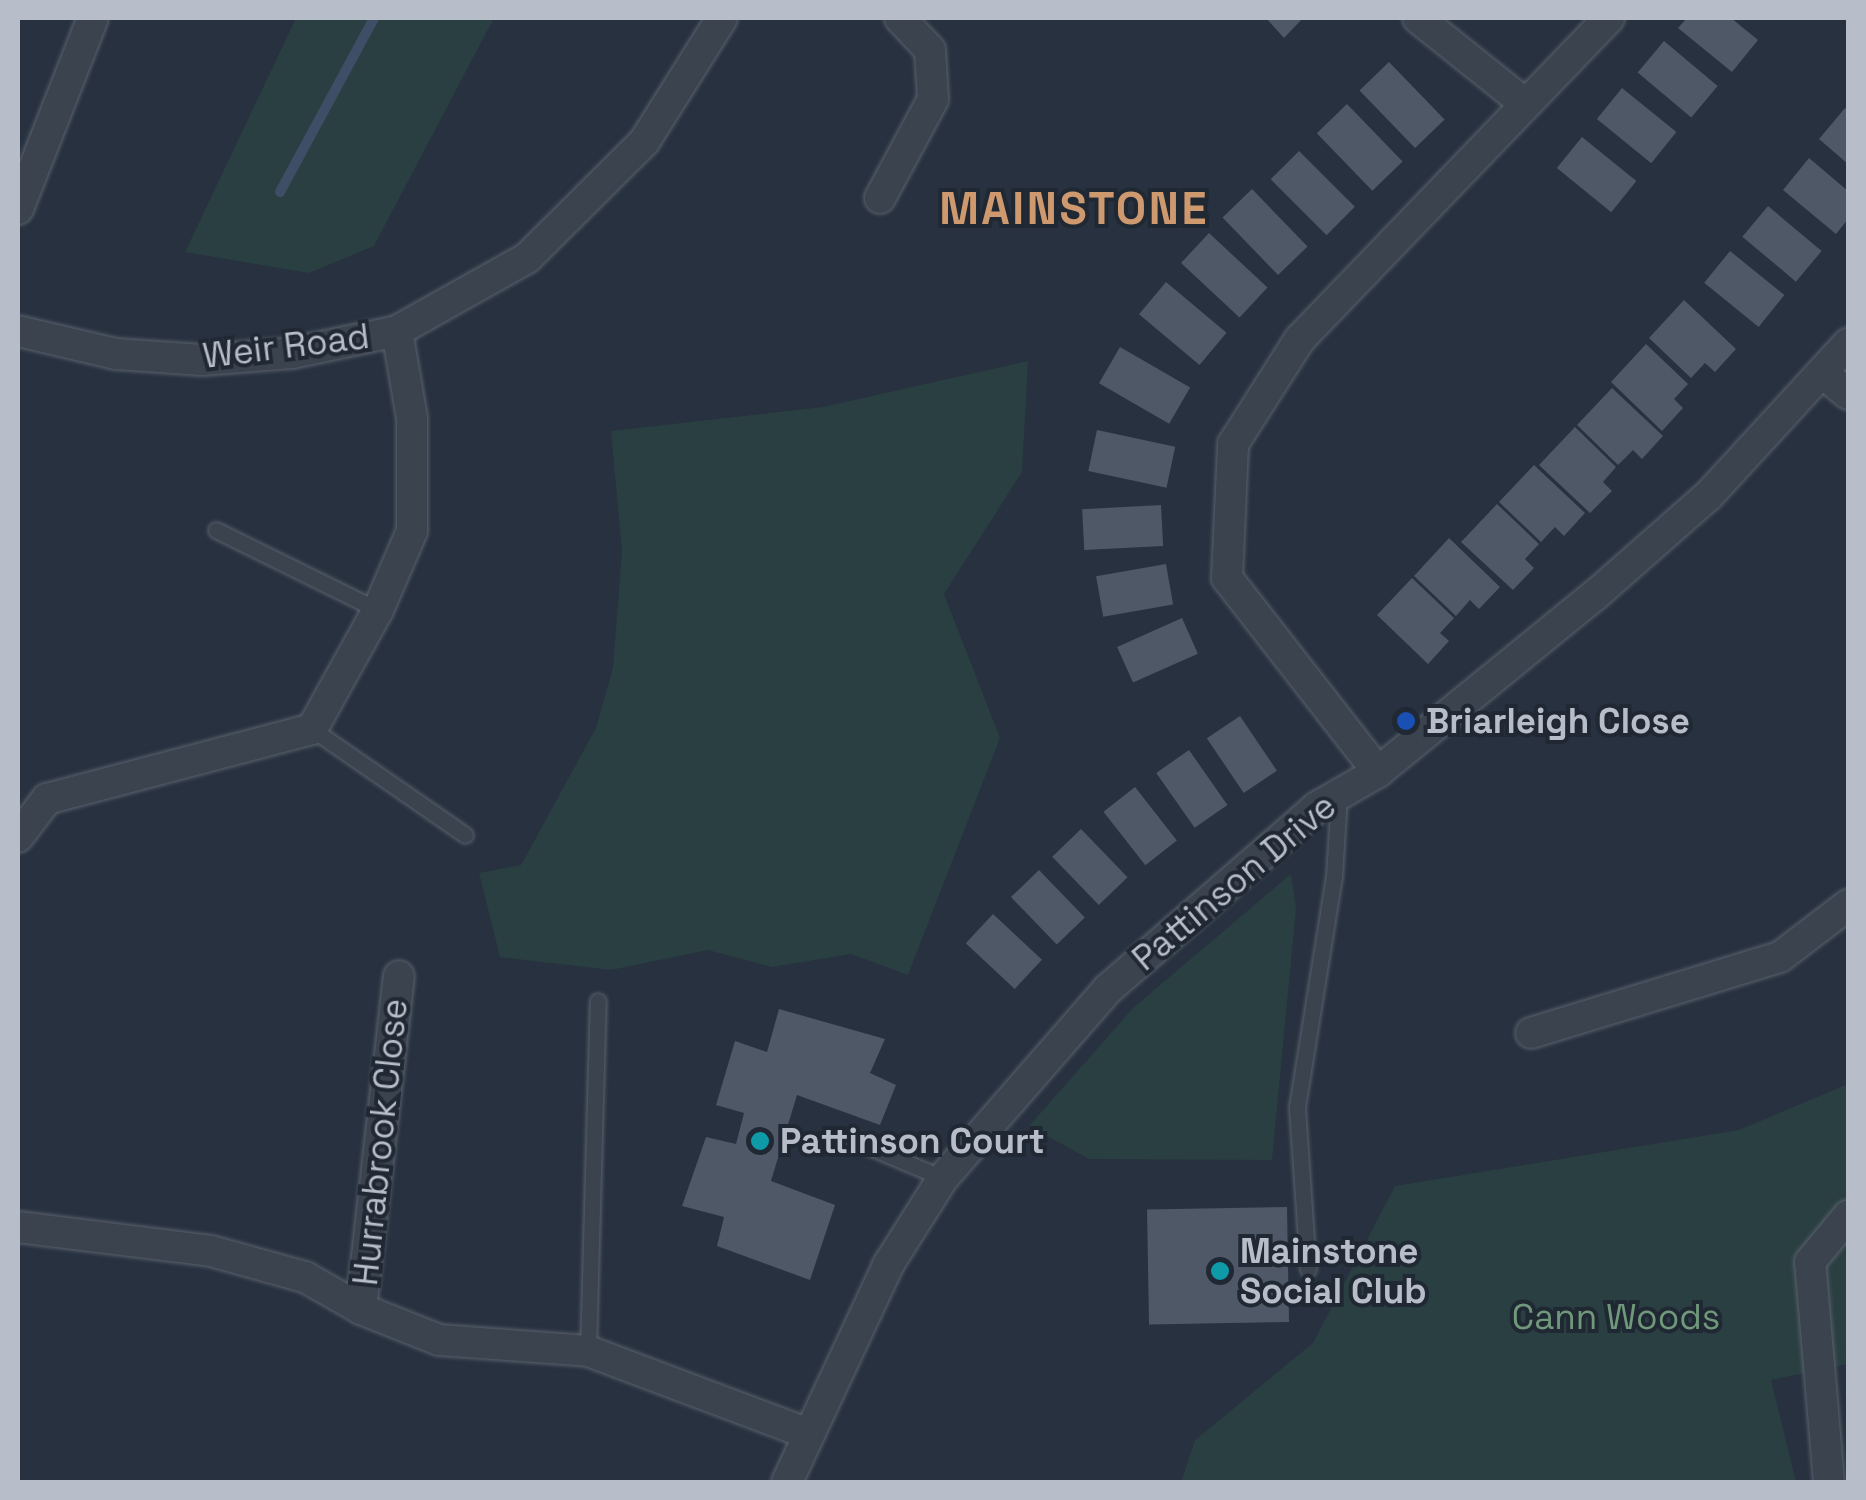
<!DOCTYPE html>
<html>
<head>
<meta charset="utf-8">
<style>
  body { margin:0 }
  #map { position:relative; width:1866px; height:1500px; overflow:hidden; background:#27313f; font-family:"Space Grotesk",sans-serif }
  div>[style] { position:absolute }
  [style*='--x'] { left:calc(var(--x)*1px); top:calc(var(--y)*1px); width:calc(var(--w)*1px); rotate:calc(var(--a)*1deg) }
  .green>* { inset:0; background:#2a3f41 }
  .stream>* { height:10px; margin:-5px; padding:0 5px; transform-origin:5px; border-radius:5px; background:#3e4e66 }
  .building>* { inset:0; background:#4e5867; transform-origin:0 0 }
  .roads { filter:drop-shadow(0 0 2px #59616c) drop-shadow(0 0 2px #59616c) }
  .service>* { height:15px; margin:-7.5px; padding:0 7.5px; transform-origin:7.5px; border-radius:7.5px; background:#3b434f }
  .minor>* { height:30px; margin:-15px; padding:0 15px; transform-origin:15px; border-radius:15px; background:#3b434f }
  .dots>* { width:28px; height:28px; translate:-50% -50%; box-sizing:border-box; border:5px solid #202834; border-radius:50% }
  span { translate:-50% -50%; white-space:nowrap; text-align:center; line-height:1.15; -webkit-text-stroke:8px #202834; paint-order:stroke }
  .street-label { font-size:35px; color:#b8bec9 }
  .poi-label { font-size:35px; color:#b8bec9; font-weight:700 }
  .left { translate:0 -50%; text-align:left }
  .park-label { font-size:35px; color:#70987a }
  .district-label { font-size:45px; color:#ce996e; font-weight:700; letter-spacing:2.5px }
  .frame { position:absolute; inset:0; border:20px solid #b8bec9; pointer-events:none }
</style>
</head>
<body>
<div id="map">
  <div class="green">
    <div style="clip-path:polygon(296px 18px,494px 18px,374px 246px,309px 273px,185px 252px)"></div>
    <div style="clip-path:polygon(1028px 361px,1022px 472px,944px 594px,1000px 738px,908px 975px,851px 954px,772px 967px,708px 950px,611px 970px,500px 957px,479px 873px,521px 865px,596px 728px,613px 668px,622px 551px,611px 431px,823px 407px)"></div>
    <div style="clip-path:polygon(1291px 874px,1296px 909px,1272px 1160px,1089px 1159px,1029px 1126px,1133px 1008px)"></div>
    <div style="clip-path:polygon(1848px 1084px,1848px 1364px,1771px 1380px,1796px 1482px,1181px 1482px,1195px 1440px,1313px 1343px,1395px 1186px,1739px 1130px)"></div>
  </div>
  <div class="stream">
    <div style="--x:280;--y:192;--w:198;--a:-61.6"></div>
  </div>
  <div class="building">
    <div style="clip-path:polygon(1266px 18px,1303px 18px,1284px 38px)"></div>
    <div style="clip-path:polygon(1687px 18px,1731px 18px,1758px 40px,1732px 72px,1678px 28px)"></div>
    <div style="left:1664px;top:41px;width:70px;height:41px;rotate:40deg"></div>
    <div style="left:1389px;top:62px;width:80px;height:41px;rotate:46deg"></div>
    <div style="left:1622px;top:88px;width:70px;height:40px;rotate:39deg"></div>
    <div style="left:1347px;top:104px;width:80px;height:42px;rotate:46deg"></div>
    <div style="clip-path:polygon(1845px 108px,1848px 111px,1848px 164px,1819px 139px)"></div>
    <div style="left:1582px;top:137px;width:70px;height:40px;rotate:39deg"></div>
    <div style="left:1299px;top:151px;width:79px;height:40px;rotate:45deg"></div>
    <div style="clip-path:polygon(1809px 158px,1848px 191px,1848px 219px,1836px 234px,1783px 190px)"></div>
    <div style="left:1252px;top:189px;width:80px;height:41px;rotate:46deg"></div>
    <div style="left:1768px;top:206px;width:70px;height:40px;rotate:40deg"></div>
    <div style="left:1209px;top:233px;width:80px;height:41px;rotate:43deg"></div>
    <div style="left:1730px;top:251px;width:70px;height:41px;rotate:39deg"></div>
    <div style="left:1166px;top:282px;width:79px;height:42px;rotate:40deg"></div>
    <div style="clip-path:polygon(1684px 300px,1736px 349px,1715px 372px,1705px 363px,1691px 378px,1649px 338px)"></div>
    <div style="clip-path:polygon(1646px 344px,1688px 384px,1674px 399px,1683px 408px,1662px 431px,1611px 382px)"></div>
    <div style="left:1120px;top:347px;width:81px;height:42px;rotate:30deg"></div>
    <div style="clip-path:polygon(1612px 388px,1663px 436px,1642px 459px,1633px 450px,1618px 465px,1577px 425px)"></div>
    <div style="clip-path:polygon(1575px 427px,1616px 467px,1603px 482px,1612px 491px,1590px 513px,1539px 465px)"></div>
    <div style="left:1097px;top:430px;width:80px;height:42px;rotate:12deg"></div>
    <div style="clip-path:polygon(1534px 465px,1585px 513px,1564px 536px,1555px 527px,1541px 542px,1499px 502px)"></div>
    <div style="clip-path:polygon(1497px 504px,1539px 544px,1525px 559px,1534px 568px,1513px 590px,1461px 542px)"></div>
    <div style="left:1161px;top:505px;width:41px;height:79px;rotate:87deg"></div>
    <div style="clip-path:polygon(1449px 538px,1500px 587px,1479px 609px,1470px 600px,1456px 616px,1414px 576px)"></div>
    <div style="left:1166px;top:564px;width:41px;height:71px;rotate:80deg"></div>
    <div style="clip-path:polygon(1412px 578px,1454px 618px,1440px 633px,1449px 641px,1428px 664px,1377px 615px)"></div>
    <div style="left:1182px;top:618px;width:39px;height:71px;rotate:66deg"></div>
    <div style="left:1240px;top:716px;width:66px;height:40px;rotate:56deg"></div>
    <div style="left:1189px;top:750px;width:67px;height:40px;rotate:55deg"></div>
    <div style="left:1135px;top:787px;width:68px;height:40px;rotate:52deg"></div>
    <div style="left:1081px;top:829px;width:67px;height:40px;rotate:46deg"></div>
    <div style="left:1039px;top:870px;width:66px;height:39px;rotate:46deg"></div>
    <div style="left:993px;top:914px;width:67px;height:40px;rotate:43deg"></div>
    <div style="clip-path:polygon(779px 1009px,885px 1039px,870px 1073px,896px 1085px,880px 1125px,797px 1095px,771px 1181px,835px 1205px,810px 1280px,717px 1246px,724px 1217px,682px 1206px,706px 1137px,736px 1144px,744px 1113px,716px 1105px,735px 1041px,767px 1052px)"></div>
    <div style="left:1287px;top:1207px;width:115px;height:140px;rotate:89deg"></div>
  </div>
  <div class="roads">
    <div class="service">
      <div style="--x:216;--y:530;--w:181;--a:26.3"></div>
      <div style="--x:312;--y:729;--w:186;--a:34.7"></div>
      <div style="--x:853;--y:1140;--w:98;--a:22.9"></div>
      <div style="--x:1308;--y:1269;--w:162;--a:-93.9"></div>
      <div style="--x:1297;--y:1107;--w:233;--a:-80.9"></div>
      <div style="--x:1334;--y:877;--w:82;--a:-86.5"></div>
      <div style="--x:588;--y:1351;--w:350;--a:-88.4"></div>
    </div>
    <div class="minor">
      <div style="--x:1418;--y:18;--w:134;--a:38.7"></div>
      <div style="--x:880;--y:198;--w:112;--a:-61.8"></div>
      <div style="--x:933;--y:99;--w:49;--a:-93.5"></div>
      <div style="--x:930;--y:50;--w:44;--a:-133.2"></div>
      <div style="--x:18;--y:209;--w:205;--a:-68.6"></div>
      <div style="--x:18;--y:331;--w:101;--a:13.2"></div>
      <div style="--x:116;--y:354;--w:86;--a:4"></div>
      <div style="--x:202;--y:360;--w:90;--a:-4.4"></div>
      <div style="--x:292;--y:353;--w:107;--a:-11.8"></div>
      <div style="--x:397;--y:331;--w:149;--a:-29.3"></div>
      <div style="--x:527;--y:258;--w:165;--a:-44.8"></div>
      <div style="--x:644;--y:142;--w:146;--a:-57.8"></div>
      <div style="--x:1824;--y:374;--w:31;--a:40"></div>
      <div style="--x:1378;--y:772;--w:246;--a:-127.9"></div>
      <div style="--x:1227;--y:578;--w:134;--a:-87.4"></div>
      <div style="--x:1233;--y:444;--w:125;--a:-57.5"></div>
      <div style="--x:1300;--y:339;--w:446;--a:-46.1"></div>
      <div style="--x:18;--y:837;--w:48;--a:-52.7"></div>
      <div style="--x:47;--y:799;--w:274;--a:-14.8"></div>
      <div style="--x:312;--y:729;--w:136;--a:-61"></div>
      <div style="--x:378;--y:610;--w:86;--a:-66.7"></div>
      <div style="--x:412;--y:531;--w:113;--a:-90"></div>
      <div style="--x:412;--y:418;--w:88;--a:-99.8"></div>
      <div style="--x:1531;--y:1033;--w:260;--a:-17"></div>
      <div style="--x:1780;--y:957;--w:86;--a:-37.4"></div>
      <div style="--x:18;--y:1227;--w:194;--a:7.1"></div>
      <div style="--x:211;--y:1251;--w:98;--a:15.5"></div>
      <div style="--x:305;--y:1277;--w:64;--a:29.7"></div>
      <div style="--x:361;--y:1309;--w:84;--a:21.7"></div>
      <div style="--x:439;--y:1340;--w:149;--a:4.2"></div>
      <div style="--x:588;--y:1351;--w:236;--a:20.6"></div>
      <div style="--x:361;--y:1309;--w:335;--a:-83.5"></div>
      <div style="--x:787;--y:1482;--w:239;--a:-65"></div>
      <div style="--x:888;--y:1265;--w:103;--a:-57.7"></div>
      <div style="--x:943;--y:1178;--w:251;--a:-48.9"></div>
      <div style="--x:1108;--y:989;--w:277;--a:-41"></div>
      <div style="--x:1317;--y:807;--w:70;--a:-29.8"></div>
      <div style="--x:1378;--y:772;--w:279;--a:-39.2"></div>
      <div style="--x:1594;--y:596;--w:152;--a:-41.3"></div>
      <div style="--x:1708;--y:496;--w:207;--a:-47.4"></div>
      <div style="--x:1829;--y:1482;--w:221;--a:-94.9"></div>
      <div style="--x:1810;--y:1262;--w:60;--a:-50.4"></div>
    </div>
  </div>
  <div class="dots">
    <div style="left:1406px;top:721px;background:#1a4fb4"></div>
    <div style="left:760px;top:1141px;background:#0f9aa8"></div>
    <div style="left:1220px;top:1271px;background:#0f9aa8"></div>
  </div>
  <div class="street-label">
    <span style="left:286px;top:346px;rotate:-7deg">Weir Road</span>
    <span style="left:1234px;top:882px;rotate:-40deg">Pattinson Drive</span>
    <span style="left:380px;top:1142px;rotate:-84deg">Hurrabrook Close</span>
  </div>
  <div class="poi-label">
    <span class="left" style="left:1426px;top:721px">Briarleigh Close</span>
    <span class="left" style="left:780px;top:1141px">Pattinson Court</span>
    <span class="left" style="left:1240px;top:1271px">Mainstone<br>Social Club</span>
  </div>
  <div class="park-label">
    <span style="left:1616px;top:1317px">Cann Woods</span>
  </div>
  <div class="district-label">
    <span style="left:1074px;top:209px">MAINSTONE</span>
  </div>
  <div class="frame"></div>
</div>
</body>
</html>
